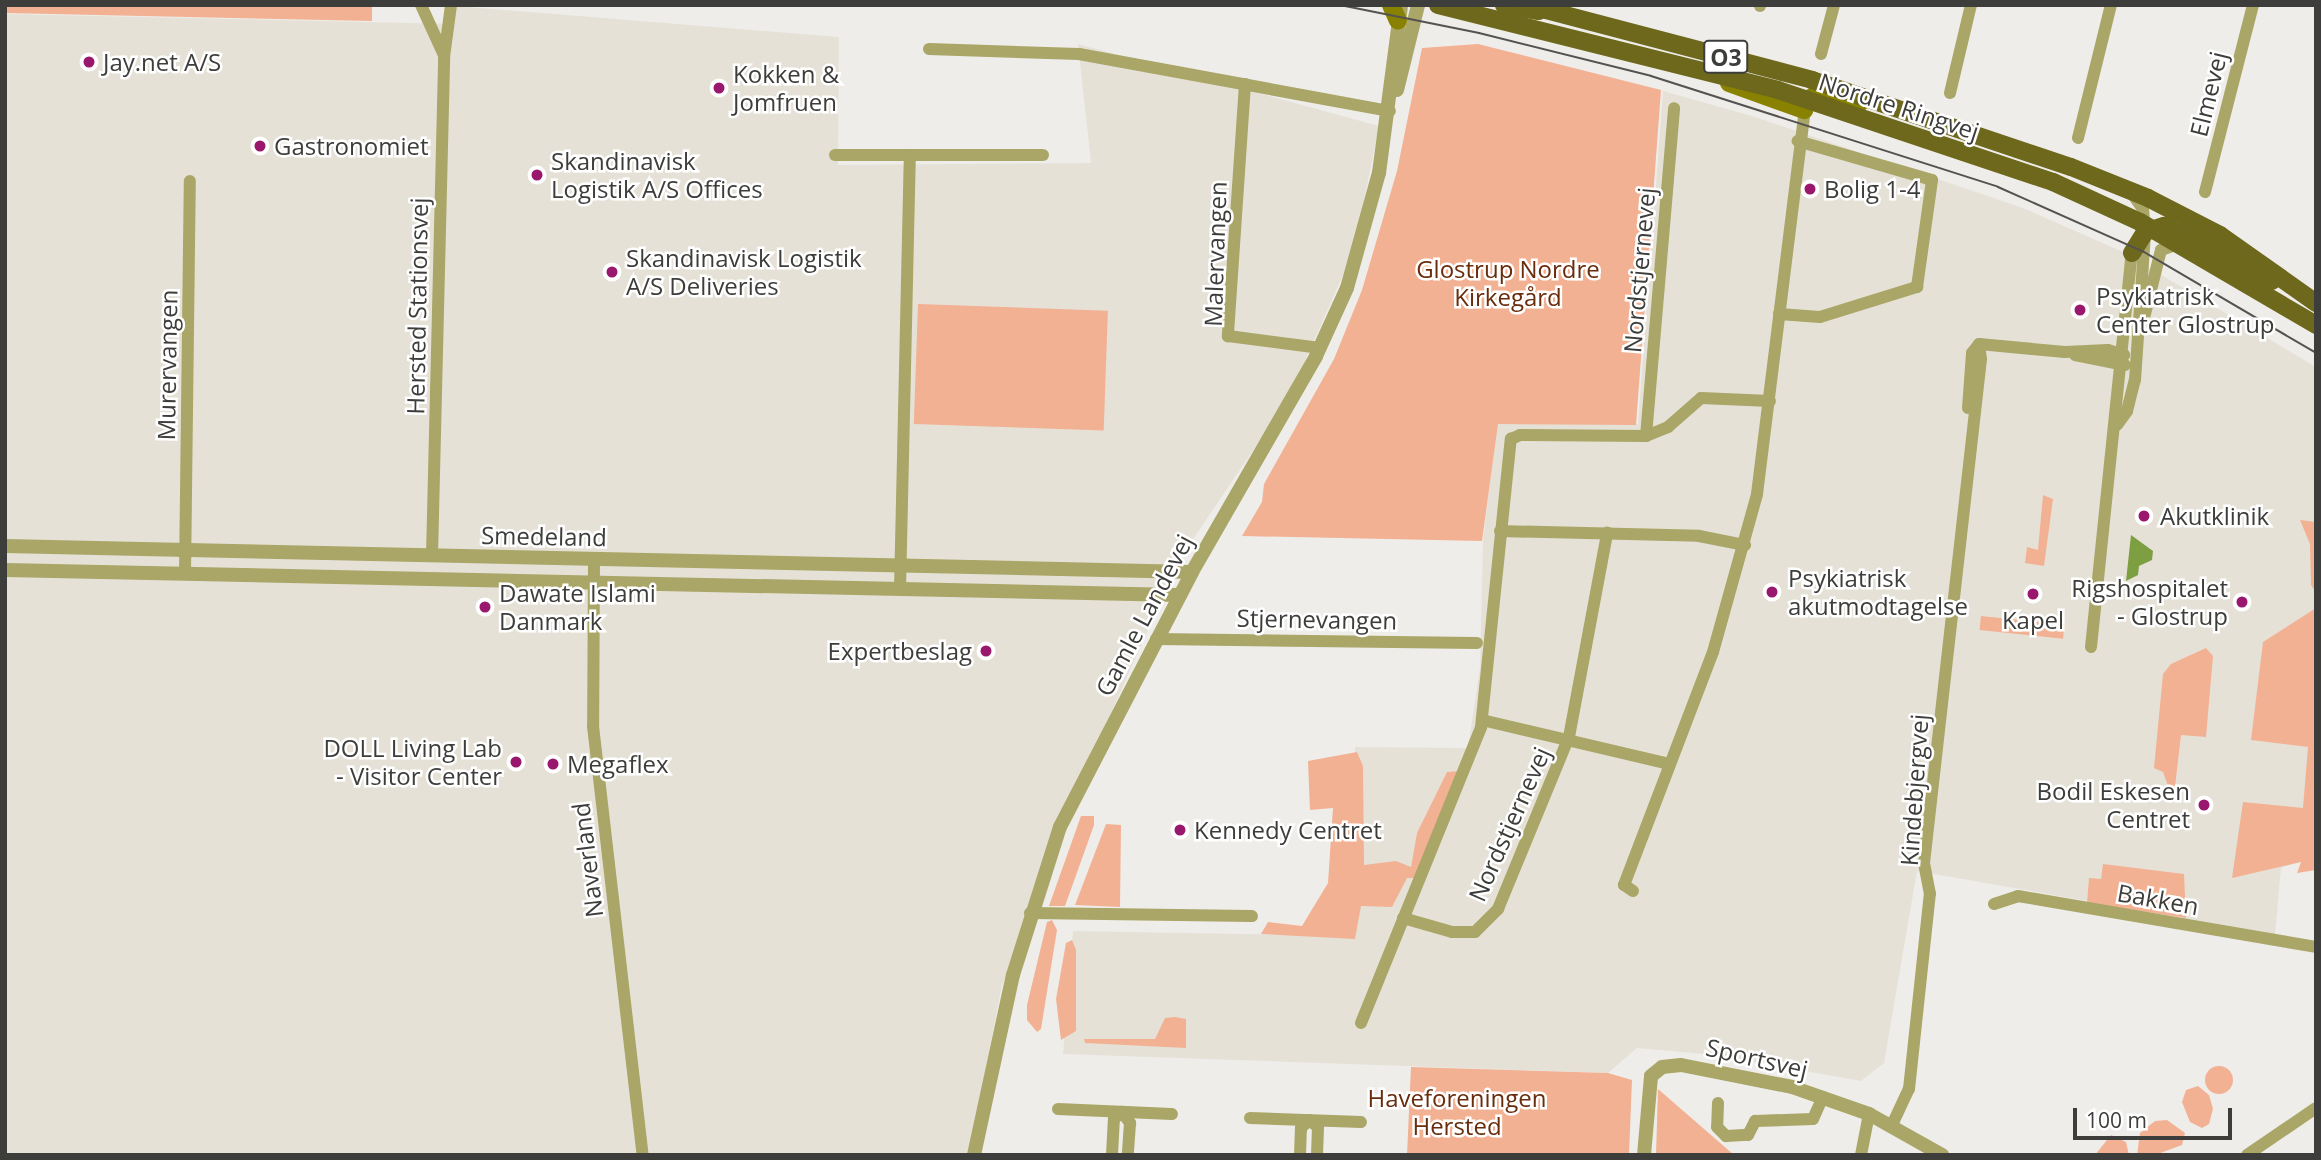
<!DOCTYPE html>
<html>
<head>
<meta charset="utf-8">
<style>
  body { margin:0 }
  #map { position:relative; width:2321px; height:1160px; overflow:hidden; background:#efedea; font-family:"Open Sans",sans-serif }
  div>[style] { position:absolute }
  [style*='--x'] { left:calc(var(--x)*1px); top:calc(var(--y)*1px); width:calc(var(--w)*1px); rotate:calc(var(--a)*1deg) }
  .built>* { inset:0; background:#e6e1d7 }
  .green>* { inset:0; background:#f2b193; transform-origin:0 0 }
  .round { border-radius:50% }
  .water>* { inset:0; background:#7e9f41 }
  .minor>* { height:12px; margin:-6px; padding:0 6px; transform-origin:6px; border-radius:6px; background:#a9a667 }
  .tertiary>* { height:14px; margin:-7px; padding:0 7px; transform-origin:7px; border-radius:7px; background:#a9a667 }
  .secondary>* { height:18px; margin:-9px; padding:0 9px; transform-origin:9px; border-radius:9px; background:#898200 }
  .primary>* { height:18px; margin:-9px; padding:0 9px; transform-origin:9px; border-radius:9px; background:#6d681b }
  .tram>* { height:2px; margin:-1px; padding:0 1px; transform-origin:1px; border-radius:1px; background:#545351 }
  .dots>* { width:19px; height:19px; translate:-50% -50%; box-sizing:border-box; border:4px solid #fff; border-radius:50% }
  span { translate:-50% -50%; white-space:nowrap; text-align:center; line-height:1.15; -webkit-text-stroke:5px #fff; paint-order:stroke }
  .shield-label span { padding:2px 5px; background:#fff; border:2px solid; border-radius:5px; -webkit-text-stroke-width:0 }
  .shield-label { font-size:23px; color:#3d3d3b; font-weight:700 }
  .poi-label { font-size:24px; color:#3d3d3b }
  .left { translate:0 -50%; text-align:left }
  .right { translate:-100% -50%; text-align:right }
  .street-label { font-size:24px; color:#3d3d3b }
  .park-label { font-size:24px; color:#682d0c }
  .frame { position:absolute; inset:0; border:7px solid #3d3d3b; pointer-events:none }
  .scale { position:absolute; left:2073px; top:1108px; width:159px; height:32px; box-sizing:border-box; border:4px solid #3d3d3b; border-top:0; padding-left:9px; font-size:21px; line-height:24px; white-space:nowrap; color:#3d3d3b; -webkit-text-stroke:5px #fff; paint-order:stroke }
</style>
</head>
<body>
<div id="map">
  <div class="built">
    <div style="clip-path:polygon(455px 6px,839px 37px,838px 165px,1091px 163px,1078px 44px,1379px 126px,1354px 250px,1289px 397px,1181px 557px,1106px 724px,1002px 985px,969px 1155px,5px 1155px,5px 14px,454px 24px)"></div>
    <div style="clip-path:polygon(1663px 91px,1752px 116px,2023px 208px,2121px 251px,2316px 367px,2316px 847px,2301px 861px,2281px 868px,2275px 934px,1917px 871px,1884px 1063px,1861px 1081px,1715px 1055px,1637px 1048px,1608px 1073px,1063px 1054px,1073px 931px,1354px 936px,1355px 747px,1468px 748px,1480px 668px,1483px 541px,1497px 423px,1638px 424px)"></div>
  </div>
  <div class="green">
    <div style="clip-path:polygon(5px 5px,372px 5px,372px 21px,5px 13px)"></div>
    <div style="clip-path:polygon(1478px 44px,1661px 90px,1636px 425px,1498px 424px,1482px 541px,1242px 536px,1262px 502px,1264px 484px,1334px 359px,1362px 290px,1397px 171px,1422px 48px)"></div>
    <div style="left:918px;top:304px;width:190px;height:120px;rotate:2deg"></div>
    <div style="clip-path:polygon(2043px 495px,2053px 499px,2044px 566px,2025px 563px,2027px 547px,2038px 550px)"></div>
    <div style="clip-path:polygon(2300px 520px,2316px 522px,2316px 593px,2311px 585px,2310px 544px)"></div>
    <div style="clip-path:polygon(2316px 608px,2316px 870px,2297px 873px,2301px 862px,2232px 878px,2243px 802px,2303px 808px,2308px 747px,2251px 740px,2263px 642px)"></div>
    <div style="left:1981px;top:616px;width:84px;height:14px;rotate:6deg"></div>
    <div style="clip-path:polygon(2206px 648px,2213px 656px,2206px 737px,2181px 735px,2175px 787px,2168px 786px,2163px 772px,2154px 768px,2163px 674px,2171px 664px)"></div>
    <div style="clip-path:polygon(1357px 752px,1363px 766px,1364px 865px,1396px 861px,1411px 867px,1417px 833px,1447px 772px,1461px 771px,1416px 878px,1407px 878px,1392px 907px,1361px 906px,1355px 939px,1261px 934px,1268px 922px,1302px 926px,1328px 883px,1333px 808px,1310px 810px,1308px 761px)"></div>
    <div style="clip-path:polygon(1081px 816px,1094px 816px,1094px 825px,1065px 906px,1049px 906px)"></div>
    <div style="clip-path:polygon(1106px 824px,1121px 825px,1120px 907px,1075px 905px)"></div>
    <div style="clip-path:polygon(2103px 864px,2184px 874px,2186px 918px,2087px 903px,2089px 878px,2101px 879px)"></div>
    <div style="clip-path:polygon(1052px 920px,1057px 930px,1041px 1029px,1037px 1032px,1027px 1020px,1027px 1005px,1047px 922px)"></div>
    <div style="clip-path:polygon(1072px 940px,1076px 950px,1076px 1031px,1061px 1040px,1056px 999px,1066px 943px)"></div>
    <div style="clip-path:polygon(1175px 1017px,1186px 1019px,1186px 1048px,1085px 1043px,1084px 1039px,1155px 1039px,1165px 1018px)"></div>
    <div class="round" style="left:2205px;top:1066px;width:28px;height:28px"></div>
    <div style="clip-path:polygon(1411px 1067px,1608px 1073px,1632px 1080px,1629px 1155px,1407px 1155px)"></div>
    <div style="clip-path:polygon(2198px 1086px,2209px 1095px,2213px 1109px,2209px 1124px,2202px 1128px,2190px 1122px,2182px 1102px,2186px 1090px)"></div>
    <div style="clip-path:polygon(1658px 1089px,1734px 1155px,1656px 1155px)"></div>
    <div style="clip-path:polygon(2167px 1120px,2185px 1133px,2182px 1145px,2155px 1155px,2137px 1155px,2140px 1133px,2155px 1121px)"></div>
    <div style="clip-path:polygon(2111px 1135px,2126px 1142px,2129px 1155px,2095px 1155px)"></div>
  </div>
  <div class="water">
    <div style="clip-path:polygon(2131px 535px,2153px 551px,2152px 560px,2139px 566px,2138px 575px,2126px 581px)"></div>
  </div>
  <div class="minor">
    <div style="--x:421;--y:5;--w:53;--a:65.4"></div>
    <div style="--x:1760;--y:6;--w:1;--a:-90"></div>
    <div style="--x:929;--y:49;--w:150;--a:1.9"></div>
    <div style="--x:1079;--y:54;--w:316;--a:10.4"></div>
    <div style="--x:1821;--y:54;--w:51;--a:-75.1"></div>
    <div style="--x:1245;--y:84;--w:253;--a:93.9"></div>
    <div style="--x:1228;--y:336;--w:93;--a:7.4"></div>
    <div style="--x:1950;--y:93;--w:90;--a:-76.6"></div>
    <div style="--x:2078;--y:138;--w:137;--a:-76.1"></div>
    <div style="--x:835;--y:155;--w:208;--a:0"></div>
    <div style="--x:2205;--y:192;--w:193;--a:-75.6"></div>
    <div style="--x:1779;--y:314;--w:41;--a:4.2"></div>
    <div style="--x:1820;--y:317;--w:102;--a:-17.2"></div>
    <div style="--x:1917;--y:287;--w:108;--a:-82"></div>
    <div style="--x:1932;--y:180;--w:140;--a:-163.8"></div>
    <div style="--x:2145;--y:314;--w:66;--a:-76"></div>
    <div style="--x:2161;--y:250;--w:18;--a:-19"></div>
    <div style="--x:1979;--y:344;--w:86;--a:5.3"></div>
    <div style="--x:2065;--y:352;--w:43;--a:-2.7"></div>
    <div style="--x:2108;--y:350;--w:17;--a:17"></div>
    <div style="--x:2075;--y:355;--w:51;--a:11.3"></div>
    <div style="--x:1968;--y:408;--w:55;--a:-85.8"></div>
    <div style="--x:1972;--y:353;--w:11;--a:-52"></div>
    <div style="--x:2117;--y:425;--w:17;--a:-54"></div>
    <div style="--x:2127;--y:411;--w:32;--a:-76"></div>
    <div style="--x:2135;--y:380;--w:148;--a:-86.1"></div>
    <div style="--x:2145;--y:232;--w:23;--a:-95"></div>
    <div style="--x:2143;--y:209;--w:19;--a:-125"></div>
    <div style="--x:1646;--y:436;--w:329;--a:-85.1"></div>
    <div style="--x:1500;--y:531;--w:199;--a:1.4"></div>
    <div style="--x:1699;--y:536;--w:47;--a:11.1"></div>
    <div style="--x:432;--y:556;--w:499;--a:-88.6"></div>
    <div style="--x:444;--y:57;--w:52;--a:-82.3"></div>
    <div style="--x:594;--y:560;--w:166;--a:90.3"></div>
    <div style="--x:593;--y:726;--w:432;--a:83.4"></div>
    <div style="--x:185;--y:574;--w:393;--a:-89.3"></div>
    <div style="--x:900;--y:589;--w:433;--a:-88.7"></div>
    <div style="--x:1156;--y:639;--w:321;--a:0.7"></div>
    <div style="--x:2091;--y:647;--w:396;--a:-84.1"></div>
    <div style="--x:1482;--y:720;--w:193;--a:13.2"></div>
    <div style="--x:1633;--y:891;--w:11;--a:-146"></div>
    <div style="--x:1624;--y:885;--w:249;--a:-69.1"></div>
    <div style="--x:1713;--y:652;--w:164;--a:-74.4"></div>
    <div style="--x:1757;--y:494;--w:395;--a:-82.9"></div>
    <div style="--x:1994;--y:904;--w:25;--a:-18"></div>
    <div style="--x:2018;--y:896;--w:302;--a:9.7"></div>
    <div style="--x:1030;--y:913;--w:222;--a:0.8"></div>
    <div style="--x:1403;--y:918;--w:51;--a:15.9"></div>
    <div style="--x:1452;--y:932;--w:23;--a:0"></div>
    <div style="--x:1475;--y:932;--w:33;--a:-45"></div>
    <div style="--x:1498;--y:909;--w:186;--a:-67.6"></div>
    <div style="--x:1569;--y:737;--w:208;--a:-79.4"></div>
    <div style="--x:1361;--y:1023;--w:319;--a:-67.9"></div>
    <div style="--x:1481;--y:727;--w:290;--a:-84.1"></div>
    <div style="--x:1511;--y:439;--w:10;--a:-24"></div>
    <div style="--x:1520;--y:435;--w:126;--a:0.5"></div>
    <div style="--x:1646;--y:436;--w:24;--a:-22"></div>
    <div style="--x:1668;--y:427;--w:44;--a:-41.3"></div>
    <div style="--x:1701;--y:398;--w:69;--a:2.5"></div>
    <div style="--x:1718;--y:1103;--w:24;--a:92"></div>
    <div style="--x:1717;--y:1127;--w:13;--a:45"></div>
    <div style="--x:1726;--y:1136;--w:22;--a:-3"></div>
    <div style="--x:1748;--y:1135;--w:16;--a:-63"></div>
    <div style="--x:1755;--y:1121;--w:58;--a:-2"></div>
    <div style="--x:1813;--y:1119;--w:24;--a:-66"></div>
    <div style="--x:1058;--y:1109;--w:114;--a:2.5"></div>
    <div style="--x:1250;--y:1118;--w:111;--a:2.1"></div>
    <div style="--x:1892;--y:1125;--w:40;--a:-65"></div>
    <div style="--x:1909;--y:1089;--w:196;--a:-83.9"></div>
    <div style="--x:1930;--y:894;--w:32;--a:-101"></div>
    <div style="--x:1924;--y:863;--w:507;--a:-83.55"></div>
    <div style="--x:1981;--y:359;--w:15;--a:-98"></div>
    <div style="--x:1112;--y:1155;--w:36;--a:-87"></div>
    <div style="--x:1114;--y:1119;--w:11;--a:-41"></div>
    <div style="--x:1122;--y:1112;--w:14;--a:54"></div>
    <div style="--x:1130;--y:1123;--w:32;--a:94"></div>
    <div style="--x:1300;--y:1155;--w:27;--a:-88"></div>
    <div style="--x:1301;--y:1128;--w:11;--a:-45"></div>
    <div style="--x:1309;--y:1120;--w:11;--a:38"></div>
    <div style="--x:1318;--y:1127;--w:28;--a:92"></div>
    <div style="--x:1861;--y:1155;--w:42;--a:-79"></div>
    <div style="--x:2247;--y:1155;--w:83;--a:-34.3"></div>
  </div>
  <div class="tertiary">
    <div style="--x:1397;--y:90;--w:88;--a:-76.1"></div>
    <div style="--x:5;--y:546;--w:1187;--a:1.25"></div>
    <div style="--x:5;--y:570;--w:1174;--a:1.22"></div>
    <div style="--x:974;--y:1155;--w:184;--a:-77.8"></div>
    <div style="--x:1013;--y:975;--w:155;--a:-72.4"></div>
    <div style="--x:1060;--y:827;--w:287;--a:-62.6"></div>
    <div style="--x:1192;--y:572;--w:249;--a:-60.1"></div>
    <div style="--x:1316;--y:356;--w:75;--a:-65.5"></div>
    <div style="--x:1347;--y:288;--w:119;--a:-74.5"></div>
    <div style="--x:1379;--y:173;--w:169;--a:-82.5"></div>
    <div style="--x:1644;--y:1155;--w:79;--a:-84.9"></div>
    <div style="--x:1651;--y:1076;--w:14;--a:-39"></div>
    <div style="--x:1662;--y:1067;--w:19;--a:-6"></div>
    <div style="--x:1681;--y:1065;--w:113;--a:11.2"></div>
    <div style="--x:1792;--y:1087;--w:82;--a:19.3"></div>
    <div style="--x:1869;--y:1114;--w:84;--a:29.3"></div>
  </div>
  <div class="secondary">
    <div style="--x:1391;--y:5;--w:17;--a:66"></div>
    <div style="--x:1729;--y:83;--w:80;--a:19.8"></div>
    <div style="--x:1806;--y:102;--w:14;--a:-39"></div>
    <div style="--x:1817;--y:93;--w:44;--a:13.1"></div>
  </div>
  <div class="primary">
    <div style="--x:1438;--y:5;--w:350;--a:14"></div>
    <div style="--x:1778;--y:90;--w:290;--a:18.5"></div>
    <div style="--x:2053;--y:182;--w:96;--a:24.7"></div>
    <div style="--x:2140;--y:222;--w:204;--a:30.3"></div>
    <div style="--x:1504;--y:5;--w:35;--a:10"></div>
    <div style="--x:1527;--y:5;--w:295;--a:14.7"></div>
    <div style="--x:1812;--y:80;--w:273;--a:18.6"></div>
    <div style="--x:2071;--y:167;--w:83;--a:21.9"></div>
    <div style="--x:2148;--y:198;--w:81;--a:27.2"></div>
    <div style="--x:2220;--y:235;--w:118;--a:35.3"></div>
    <div style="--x:2132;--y:253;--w:25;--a:-58"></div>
    <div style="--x:2145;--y:232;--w:20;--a:-18"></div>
    <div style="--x:2164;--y:226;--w:121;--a:27"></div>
  </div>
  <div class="tram">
    <div style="--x:1340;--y:5;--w:142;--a:11.4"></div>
    <div style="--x:1479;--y:33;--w:177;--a:14"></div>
    <div style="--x:1651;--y:76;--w:364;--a:17.7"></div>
    <div style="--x:1998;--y:187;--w:160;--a:24"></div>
    <div style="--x:2144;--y:252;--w:199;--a:30.4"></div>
  </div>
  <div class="dots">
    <div style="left:89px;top:62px;background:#99186e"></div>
    <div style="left:719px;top:88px;background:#99186e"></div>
    <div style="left:260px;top:146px;background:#99186e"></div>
    <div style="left:537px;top:175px;background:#99186e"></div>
    <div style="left:1810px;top:189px;background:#99186e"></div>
    <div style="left:612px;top:272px;background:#99186e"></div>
    <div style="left:2080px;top:310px;background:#99186e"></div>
    <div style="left:2144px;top:516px;background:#99186e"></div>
    <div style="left:1772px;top:592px;background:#99186e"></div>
    <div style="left:2033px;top:594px;background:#99186e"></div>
    <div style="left:2242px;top:602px;background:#99186e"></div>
    <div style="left:485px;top:607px;background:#99186e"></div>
    <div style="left:986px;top:651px;background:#99186e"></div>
    <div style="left:516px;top:762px;background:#99186e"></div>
    <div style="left:553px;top:764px;background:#99186e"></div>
    <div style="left:2204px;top:805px;background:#99186e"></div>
    <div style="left:1180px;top:830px;background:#99186e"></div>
  </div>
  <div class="shield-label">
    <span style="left:1726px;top:57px">O3</span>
  </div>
  <div class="poi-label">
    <span class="left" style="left:103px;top:62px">Jay.net A/S</span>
    <span class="left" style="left:733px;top:88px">Kokken &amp;<br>Jomfruen</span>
    <span class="left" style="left:274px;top:146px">Gastronomiet</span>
    <span class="left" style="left:551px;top:175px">Skandinavisk<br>Logistik A/S Offices</span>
    <span class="left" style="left:1824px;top:189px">Bolig 1-4</span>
    <span class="left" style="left:626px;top:272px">Skandinavisk Logistik<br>A/S Deliveries</span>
    <span class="left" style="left:2096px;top:310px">Psykiatrisk<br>Center Glostrup</span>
    <span class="left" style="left:2160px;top:516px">Akutklinik</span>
    <span class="left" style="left:1788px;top:592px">Psykiatrisk<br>akutmodtagelse</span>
    <span class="right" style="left:2228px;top:602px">Rigshospitalet<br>- Glostrup</span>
    <span class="left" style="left:499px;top:607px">Dawate Islami<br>Danmark</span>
    <span style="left:2033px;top:620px">Kapel</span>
    <span class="right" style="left:972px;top:651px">Expertbeslag</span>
    <span class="right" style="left:502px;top:762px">DOLL Living Lab<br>- Visitor Center</span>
    <span class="left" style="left:567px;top:764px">Megaflex</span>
    <span class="right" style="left:2190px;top:805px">Bodil Eskesen<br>Centret</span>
    <span class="left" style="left:1194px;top:830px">Kennedy Centret</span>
  </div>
  <div class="street-label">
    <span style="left:2208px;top:94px;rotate:-76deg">Elmevej</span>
    <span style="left:1899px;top:106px;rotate:18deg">Nordre Ringvej</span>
    <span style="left:1215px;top:254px;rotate:-88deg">Malervangen</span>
    <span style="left:1639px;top:270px;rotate:-85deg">Nordstjernevej</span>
    <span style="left:417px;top:306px;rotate:-89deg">Hersted Stationsvej</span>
    <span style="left:167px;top:365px;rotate:-89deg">Murervangen</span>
    <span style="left:544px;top:536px;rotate:1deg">Smedeland</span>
    <span style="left:1144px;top:615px;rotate:-62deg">Gamle Landevej</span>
    <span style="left:1317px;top:619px;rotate:1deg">Stjernevangen</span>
    <span style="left:1914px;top:790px;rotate:-86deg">Kindebjergvej</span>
    <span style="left:1509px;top:824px;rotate:-66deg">Nordstjernevej</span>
    <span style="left:587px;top:860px;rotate:-97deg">Naverland</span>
    <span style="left:2158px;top:899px;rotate:10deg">Bakken</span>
    <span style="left:1757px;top:1058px;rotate:13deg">Sportsvej</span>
  </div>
  <div class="park-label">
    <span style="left:1508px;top:283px">Glostrup Nordre<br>Kirkegård</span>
    <span style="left:1457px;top:1112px">Haveforeningen<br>Hersted</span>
  </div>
  <div class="frame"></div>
  <div class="scale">100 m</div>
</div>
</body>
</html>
